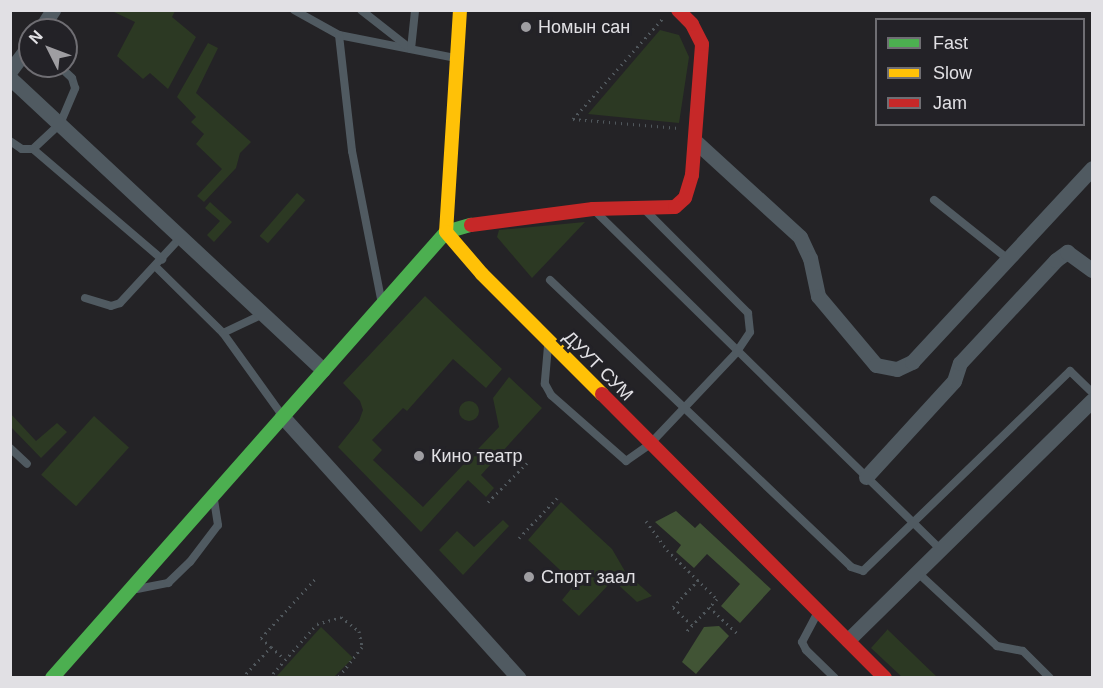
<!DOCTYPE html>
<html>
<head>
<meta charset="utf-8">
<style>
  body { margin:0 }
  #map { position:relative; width:1103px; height:688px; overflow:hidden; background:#242326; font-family:Helvetica,sans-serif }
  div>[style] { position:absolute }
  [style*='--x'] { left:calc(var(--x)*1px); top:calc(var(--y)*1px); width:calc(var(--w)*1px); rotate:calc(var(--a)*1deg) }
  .green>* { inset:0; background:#2c3923; transform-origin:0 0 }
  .round { border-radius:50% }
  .forest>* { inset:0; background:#415435 }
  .path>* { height:3px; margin-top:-1.5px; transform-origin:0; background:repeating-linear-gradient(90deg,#50575c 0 1.5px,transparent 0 6px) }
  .lane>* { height:8px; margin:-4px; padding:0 4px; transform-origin:4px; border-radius:4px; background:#505a61 }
  .street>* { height:15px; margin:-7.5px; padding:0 7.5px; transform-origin:7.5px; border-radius:7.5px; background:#505a61 }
  .fast>* { height:14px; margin:-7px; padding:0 7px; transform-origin:7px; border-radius:7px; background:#4caf50 }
  .slow>* { height:14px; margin:-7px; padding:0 7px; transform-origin:7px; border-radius:7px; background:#ffc107 }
  .jam>* { height:14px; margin:-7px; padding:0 7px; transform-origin:7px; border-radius:7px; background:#c62828 }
  .dots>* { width:16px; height:16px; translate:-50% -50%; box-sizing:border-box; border:3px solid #232227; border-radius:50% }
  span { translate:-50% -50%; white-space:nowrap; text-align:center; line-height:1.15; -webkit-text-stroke:6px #232227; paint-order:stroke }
  .poi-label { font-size:18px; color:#e1e0e4 }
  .left { translate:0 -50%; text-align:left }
  .street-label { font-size:18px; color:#e1e0e4 }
  .frame { position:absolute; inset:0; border:12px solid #e1e0e4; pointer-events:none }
  .legend { position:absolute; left:875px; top:18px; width:210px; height:108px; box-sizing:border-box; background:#232227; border:2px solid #6f6e73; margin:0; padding:8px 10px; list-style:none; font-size:18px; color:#e1e0e4 }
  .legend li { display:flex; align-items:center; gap:12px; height:30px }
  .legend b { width:30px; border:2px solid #6f6e73 }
  .north { position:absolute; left:18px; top:18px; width:60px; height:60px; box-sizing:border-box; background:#232227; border:2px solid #6f6e73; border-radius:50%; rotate:312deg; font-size:16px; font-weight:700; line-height:24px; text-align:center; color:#e1e0e4 }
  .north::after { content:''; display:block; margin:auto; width:21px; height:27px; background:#9f9ea2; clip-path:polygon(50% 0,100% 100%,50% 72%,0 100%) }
</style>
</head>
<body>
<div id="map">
  <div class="green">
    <div style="clip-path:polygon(112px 11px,175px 11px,172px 17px,196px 37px,168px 89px,150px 73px,143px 79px,117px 56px,135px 22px)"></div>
    <div style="clip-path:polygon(660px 30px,679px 35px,689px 57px,679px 123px,588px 114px)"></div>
    <div style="clip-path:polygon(208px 43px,218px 48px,196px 93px,251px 142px,240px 153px,236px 168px,204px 202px,197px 196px,222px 169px,196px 144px,204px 134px,191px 122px,196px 117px,177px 97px)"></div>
    <div style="left:297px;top:193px;width:11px;height:57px;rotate:41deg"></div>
    <div style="clip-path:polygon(210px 202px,232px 222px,214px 242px,207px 235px,220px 221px,205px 208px)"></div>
    <div style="clip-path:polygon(585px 222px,532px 278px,497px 237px,499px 230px)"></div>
    <div style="clip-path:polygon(425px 296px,502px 369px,486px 388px,453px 359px,407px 411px,403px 408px,372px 440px,382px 450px,373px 460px,423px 507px,499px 427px,493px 398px,509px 377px,542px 408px,481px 475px,494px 488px,486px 497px,468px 480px,421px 532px,338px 447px,359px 421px,363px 410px,360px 401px,343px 383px)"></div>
    <div class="round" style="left:459px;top:401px;width:20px;height:20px"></div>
    <div style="clip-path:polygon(10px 413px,36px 441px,57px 423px,67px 432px,41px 458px,11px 427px)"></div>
    <div style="left:94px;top:416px;width:47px;height:79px;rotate:42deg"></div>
    <div style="clip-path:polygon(561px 502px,612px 549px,626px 573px,652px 596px,637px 602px,613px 580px,579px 616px,562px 600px,575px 584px,528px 540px)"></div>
    <div style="clip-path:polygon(503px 520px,509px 526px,463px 575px,439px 550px,457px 531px,474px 547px)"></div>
    <div style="clip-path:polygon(321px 627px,353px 658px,334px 677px,276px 677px)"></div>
    <div style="clip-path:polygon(888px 629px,888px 630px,937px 677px,902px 677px,871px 648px)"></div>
  </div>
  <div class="forest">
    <div style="clip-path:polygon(676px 511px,695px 528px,700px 523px,771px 589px,740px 623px,721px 606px,740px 584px,707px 554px,694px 568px,676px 552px,681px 545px,655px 522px)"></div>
    <div style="clip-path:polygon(719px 626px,729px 636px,696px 674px,682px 662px,704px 627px)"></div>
  </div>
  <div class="path">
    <div style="--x:573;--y:119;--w:135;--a:-48.3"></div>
    <div style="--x:573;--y:119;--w:106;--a:4.9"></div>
    <div style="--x:488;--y:502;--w:57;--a:-45"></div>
    <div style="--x:646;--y:521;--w:36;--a:54"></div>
    <div style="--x:667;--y:550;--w:70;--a:44.4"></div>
    <div style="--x:717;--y:599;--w:44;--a:133.2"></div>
    <div style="--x:519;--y:538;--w:59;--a:-46.4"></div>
    <div style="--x:709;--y:607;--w:38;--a:43"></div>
    <div style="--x:692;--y:625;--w:26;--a:-137"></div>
    <div style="--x:673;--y:607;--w:37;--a:-47"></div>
    <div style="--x:271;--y:647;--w:18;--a:41"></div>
    <div style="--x:242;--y:678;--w:42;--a:-46.9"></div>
    <div style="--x:271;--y:647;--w:13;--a:-138"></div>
    <div style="--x:261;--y:638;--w:80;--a:-47.5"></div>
    <div style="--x:269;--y:678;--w:72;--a:-48.4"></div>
    <div style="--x:317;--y:624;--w:25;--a:-16"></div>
    <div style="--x:341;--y:617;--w:23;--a:38"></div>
    <div style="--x:359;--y:631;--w:16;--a:79"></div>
    <div style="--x:362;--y:647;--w:39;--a:128"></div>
  </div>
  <div class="lane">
    <div style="--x:294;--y:10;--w:51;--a:29.1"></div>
    <div style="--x:339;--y:35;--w:118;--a:11.2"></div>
    <div style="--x:361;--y:10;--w:63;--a:38"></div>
    <div style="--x:411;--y:49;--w:39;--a:-84"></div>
    <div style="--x:339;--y:35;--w:117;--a:83.6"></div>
    <div style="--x:352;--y:151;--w:151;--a:78.9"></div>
    <div style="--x:10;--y:141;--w:14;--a:34"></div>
    <div style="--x:22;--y:149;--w:11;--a:0"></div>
    <div style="--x:33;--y:149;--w:37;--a:-43"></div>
    <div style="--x:60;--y:124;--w:39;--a:-67"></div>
    <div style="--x:75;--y:88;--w:10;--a:-107"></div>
    <div style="--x:72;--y:78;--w:18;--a:-137"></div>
    <div style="--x:33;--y:149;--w:170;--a:40.5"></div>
    <div style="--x:934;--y:200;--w:95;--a:38.6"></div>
    <div style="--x:596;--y:212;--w:482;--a:44.4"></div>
    <div style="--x:155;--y:266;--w:95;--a:44.6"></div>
    <div style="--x:223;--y:333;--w:44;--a:-25.4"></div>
    <div style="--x:550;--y:280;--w:416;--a:43.6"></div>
    <div style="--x:851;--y:567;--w:13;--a:18"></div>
    <div style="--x:863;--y:571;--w:288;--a:-44"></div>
    <div style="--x:1070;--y:371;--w:30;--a:44"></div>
    <div style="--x:85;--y:298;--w:27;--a:17"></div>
    <div style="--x:111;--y:306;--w:9;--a:-18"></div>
    <div style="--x:120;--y:303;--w:90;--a:-47.3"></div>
    <div style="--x:223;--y:333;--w:101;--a:54.3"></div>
    <div style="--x:548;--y:346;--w:38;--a:95"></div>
    <div style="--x:545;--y:384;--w:13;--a:61"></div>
    <div style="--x:551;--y:395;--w:100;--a:41.3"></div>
    <div style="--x:626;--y:461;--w:29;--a:-35"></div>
    <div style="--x:650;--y:444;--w:125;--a:-46.6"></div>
    <div style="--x:736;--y:353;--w:25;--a:-56"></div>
    <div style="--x:750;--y:332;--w:19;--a:-96"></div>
    <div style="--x:748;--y:313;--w:144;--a:-135"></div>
    <div style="--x:10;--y:448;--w:23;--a:43"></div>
    <div style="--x:917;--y:572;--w:109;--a:42.8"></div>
    <div style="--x:997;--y:646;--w:26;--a:11"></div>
    <div style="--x:1023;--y:651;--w:38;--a:45"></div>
    <div style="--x:137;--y:589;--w:32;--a:-11"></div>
    <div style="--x:168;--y:583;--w:30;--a:-44"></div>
    <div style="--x:190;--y:562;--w:46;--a:-52.9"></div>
    <div style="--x:218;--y:525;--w:26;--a:-99"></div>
    <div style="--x:818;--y:612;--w:34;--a:118"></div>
    <div style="--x:802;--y:642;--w:9;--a:63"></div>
    <div style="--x:806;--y:650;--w:40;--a:44"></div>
  </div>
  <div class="street">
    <div style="--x:40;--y:30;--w:24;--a:-57"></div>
    <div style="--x:10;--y:71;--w:34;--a:-53"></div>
    <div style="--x:10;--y:78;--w:428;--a:43"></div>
    <div style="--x:695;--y:141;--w:142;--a:42.4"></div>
    <div style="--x:800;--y:237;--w:23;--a:65"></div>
    <div style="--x:810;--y:258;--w:39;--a:78"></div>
    <div style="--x:818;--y:296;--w:90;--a:50"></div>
    <div style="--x:876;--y:365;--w:21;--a:11"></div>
    <div style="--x:897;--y:369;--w:17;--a:-25"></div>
    <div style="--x:912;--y:362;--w:265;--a:-47.1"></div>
    <div style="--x:282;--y:416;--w:353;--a:47.9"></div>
    <div style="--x:866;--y:477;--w:130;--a:-47.5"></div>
    <div style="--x:954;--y:381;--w:19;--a:-72"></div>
    <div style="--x:960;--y:363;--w:141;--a:-47"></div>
    <div style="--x:1056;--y:260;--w:14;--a:-36"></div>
    <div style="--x:1067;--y:252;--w:31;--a:36"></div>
    <div style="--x:848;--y:640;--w:342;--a:-44.5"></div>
  </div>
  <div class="fast">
    <div style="--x:52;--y:678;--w:595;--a:-48.54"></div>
    <div style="--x:446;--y:232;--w:26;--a:-16"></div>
  </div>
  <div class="slow">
    <div style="--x:460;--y:10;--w:222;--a:93.6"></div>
    <div style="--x:446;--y:232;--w:55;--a:49.4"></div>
    <div style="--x:482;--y:274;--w:170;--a:45"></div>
  </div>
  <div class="jam">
    <div style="--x:471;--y:225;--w:123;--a:-7.5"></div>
    <div style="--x:593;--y:209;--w:82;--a:-1.4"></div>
    <div style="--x:675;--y:207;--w:13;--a:-42"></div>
    <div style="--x:685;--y:198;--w:24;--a:-73"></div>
    <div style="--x:692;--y:175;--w:131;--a:-85.6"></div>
    <div style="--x:702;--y:44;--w:22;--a:-117"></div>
    <div style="--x:692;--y:24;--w:20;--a:-135"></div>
    <div style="--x:602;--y:394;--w:401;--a:45.1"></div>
  </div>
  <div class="dots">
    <div style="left:526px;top:27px;background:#9f9ea2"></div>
    <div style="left:419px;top:456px;background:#9f9ea2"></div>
    <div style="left:529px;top:577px;background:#9f9ea2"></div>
  </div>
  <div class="poi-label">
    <span class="left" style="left:538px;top:27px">Номын сан</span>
    <span class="left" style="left:431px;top:456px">Кино театр</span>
    <span class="left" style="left:541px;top:577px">Спорт заал</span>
  </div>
  <div class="street-label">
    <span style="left:598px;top:366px;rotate:45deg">ДУУТ СУМ</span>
  </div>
  <div class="frame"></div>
  <ul class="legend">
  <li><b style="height:8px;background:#4caf50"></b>Fast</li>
  <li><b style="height:8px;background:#ffc107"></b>Slow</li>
  <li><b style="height:8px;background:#c62828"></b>Jam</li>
  </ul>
  <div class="north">N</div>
</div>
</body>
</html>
